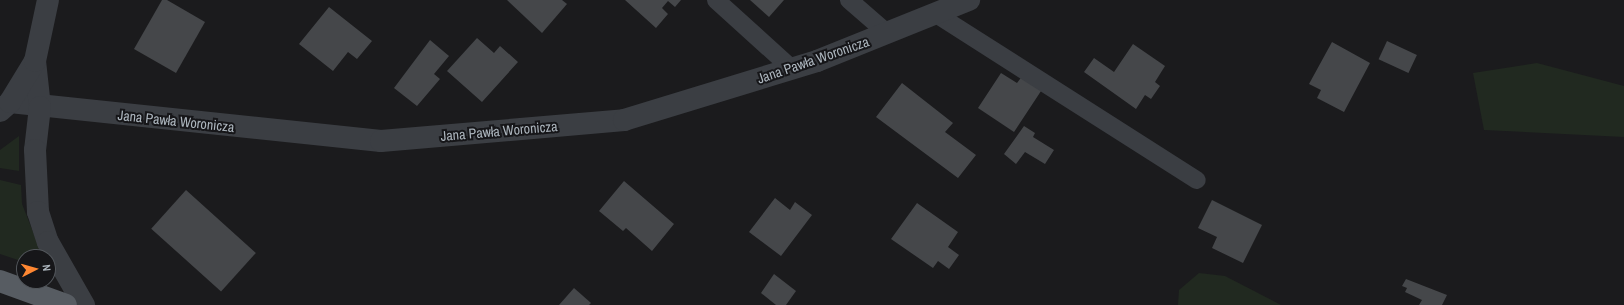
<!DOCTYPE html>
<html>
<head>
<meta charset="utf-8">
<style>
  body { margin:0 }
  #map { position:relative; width:1624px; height:305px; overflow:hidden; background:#1b1b1d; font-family:"Archivo Narrow",sans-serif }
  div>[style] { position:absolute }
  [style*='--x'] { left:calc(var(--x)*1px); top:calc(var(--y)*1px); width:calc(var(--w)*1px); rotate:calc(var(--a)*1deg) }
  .green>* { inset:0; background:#212920 }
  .building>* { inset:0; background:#45474a; transform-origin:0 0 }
  .service>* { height:18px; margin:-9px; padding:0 9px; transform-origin:9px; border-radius:9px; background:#3b3e43 }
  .minor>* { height:22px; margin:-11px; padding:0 11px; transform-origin:11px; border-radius:11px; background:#3b3e43 }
  .tertiary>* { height:22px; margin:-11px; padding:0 11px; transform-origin:11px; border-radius:11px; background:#3b3e43 }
  .primary>* { height:22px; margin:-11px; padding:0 11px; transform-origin:11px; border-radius:11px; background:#575c62 }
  span { translate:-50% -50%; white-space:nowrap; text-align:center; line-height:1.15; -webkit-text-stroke:4px #161619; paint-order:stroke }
  .street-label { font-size:14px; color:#adb6be }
  .north { position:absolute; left:16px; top:249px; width:40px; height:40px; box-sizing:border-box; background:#161619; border:1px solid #52565b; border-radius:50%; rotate:84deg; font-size:11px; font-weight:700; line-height:16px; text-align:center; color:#adb6be }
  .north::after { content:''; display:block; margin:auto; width:14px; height:18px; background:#fe8732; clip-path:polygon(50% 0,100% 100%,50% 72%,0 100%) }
</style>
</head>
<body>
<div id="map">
  <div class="green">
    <div style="clip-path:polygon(1537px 63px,1624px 86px,1624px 137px,1484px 130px,1473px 73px)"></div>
    <div style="clip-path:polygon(19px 136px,19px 171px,0 168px,0 150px)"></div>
    <div style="clip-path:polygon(0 180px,21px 185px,22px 204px,43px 257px,24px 257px,24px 262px,0 254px)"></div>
    <div style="clip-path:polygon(1199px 273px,1225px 276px,1281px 305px,1178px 305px,1179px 290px)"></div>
  </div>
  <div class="building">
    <div style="clip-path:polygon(162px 0,167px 0,205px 22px,176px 73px,134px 49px)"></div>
    <div style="clip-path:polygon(507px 0,562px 0,567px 4px,542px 33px)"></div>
    <div style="clip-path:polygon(625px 0,681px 0,675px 7px,668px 1px,662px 8px,668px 14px,656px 28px)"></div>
    <div style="clip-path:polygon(750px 0,784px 0,769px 17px)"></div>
    <div style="clip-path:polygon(329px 7px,372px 41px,357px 59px,348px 52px,333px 71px,299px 44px)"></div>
    <div style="clip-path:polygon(477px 38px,494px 53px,500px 46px,518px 62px,482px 102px,447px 71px)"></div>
    <div style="clip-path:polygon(430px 40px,449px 56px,434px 74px,440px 79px,417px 106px,394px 88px)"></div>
    <div style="left:1387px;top:41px;width:33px;height:20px;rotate:25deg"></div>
    <div style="clip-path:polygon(1332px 42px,1370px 63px,1344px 112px,1317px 98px,1321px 90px,1309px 84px)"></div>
    <div style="clip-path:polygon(1133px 44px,1165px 66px,1155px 82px,1160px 86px,1151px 99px,1145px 95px,1136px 109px,1084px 72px,1094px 58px,1114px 72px)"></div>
    <div style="clip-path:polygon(1001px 73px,1017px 83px,1023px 75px,1043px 88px,1014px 132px,978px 108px)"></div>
    <div style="clip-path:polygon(902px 83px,953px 123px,945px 132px,976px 155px,958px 178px,876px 117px)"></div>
    <div style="clip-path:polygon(1024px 126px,1035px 133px,1033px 137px,1054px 150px,1045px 164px,1025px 152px,1016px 164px,1004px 154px)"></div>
    <div style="clip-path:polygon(624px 181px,674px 224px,652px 251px,626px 228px,623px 231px,599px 211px)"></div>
    <div style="left:186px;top:190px;width:94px;height:52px;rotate:42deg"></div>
    <div style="clip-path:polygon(775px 198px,790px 210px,795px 202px,812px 215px,781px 256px,749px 232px)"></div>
    <div style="clip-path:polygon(1212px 200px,1262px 225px,1243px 263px,1212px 248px,1217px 237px,1198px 228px)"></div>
    <div style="clip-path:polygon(917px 203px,958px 232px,948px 247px,959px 255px,949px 269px,938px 261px,933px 268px,891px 239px)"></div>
    <div style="clip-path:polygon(774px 274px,796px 291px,786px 305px,776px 305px,761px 293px)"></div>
    <div style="clip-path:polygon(1406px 279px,1447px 295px,1442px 305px,1419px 305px,1422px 300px,1405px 292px,1407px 288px,1402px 286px)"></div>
    <div style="clip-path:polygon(574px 288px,591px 303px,589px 305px,559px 305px)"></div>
  </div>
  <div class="service">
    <div style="--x:716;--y:0;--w:103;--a:42.2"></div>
    <div style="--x:849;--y:0;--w:50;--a:41"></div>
    <div style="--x:936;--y:14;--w:309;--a:32.5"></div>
  </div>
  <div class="minor">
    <div style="--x:10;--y:102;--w:373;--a:6"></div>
    <div style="--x:381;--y:141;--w:244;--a:-4.9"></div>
    <div style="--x:624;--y:120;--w:202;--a:-17"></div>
    <div style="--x:817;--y:61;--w:164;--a:-21.9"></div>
  </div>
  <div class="tertiary">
    <div style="--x:35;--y:61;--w:46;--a:83.8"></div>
    <div style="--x:40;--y:107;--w:43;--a:96.6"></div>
    <div style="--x:35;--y:150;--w:62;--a:87.2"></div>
    <div style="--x:38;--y:212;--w:32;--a:72"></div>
    <div style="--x:48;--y:242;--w:73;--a:60.3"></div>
    <div style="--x:0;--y:111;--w:13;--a:-42"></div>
    <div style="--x:10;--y:102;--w:48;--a:-58.6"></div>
    <div style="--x:35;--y:61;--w:62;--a:-78"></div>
  </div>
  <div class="primary">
    <div style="--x:0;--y:281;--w:70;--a:20"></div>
  </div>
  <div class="street-label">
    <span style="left:813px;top:60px;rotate:-19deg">Jana Pawła Woronicza</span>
    <span style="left:176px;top:121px;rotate:6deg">Jana Pawła Woronicza</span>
    <span style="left:499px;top:131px;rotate:-5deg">Jana Pawła Woronicza</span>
  </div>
  <div class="north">N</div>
</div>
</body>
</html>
